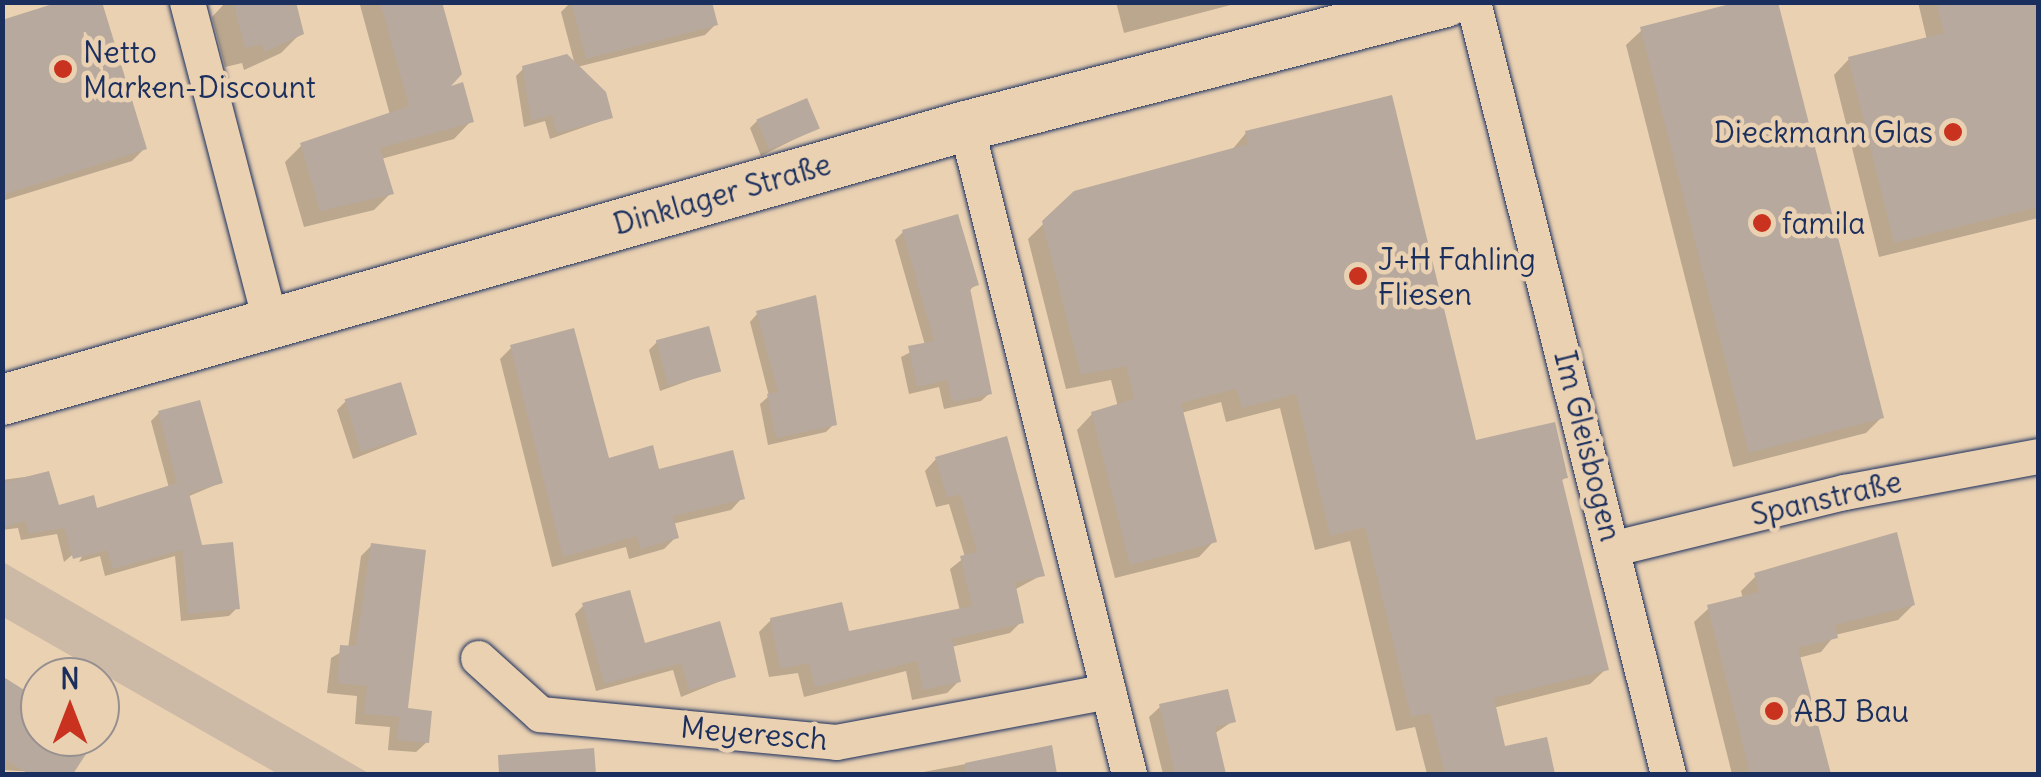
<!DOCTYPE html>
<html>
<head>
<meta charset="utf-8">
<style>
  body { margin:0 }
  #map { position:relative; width:2041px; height:777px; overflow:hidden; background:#ead1b2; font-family:Delius,sans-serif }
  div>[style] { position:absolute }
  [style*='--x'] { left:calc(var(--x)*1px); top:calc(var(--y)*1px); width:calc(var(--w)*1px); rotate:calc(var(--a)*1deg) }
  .green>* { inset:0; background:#ccb9a6 }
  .shadow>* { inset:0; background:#0003 }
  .building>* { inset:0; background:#b7a99d; transform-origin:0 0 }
  .roads { filter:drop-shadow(0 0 2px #1b2f5e) drop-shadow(0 0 2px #1b2f5e) }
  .street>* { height:35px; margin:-17.5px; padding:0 17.5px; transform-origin:17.5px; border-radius:17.5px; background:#ead1b2 }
  .secondary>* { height:50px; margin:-25px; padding:0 25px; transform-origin:25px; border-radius:25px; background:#ead1b2 }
  .dots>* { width:28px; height:28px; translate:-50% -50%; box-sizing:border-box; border:5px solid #ead1b2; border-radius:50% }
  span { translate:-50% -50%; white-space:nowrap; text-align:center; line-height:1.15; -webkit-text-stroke:9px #ead1b2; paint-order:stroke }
  .poi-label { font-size:30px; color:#1b2f5e }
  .left { translate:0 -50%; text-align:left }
  .right { translate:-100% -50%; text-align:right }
  .street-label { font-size:30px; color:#1b2f5e }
  .frame { position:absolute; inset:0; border:5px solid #1b2f5e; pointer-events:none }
  .north { position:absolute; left:20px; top:657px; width:100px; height:100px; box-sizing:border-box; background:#ead1b2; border:2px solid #979090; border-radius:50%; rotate:0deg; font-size:28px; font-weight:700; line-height:40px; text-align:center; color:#1b2f5e }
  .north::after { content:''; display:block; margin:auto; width:35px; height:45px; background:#c8321e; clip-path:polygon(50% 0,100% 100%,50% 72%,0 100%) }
</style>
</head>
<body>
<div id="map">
  <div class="green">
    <div style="clip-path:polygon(3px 562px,370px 774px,278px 774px,3px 617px)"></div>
  </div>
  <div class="shadow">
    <div style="clip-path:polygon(226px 2px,293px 2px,301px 33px,281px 53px,244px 70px,242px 63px,225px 67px,212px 17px)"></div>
    <div style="clip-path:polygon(438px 2px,442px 91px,471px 121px,454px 139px,381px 159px,391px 193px,374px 210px,304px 227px,285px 162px,302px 145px,390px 115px,360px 5px)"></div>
    <div style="clip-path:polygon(571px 2px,710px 2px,715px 25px,705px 35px,577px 67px,610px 118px,550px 139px,545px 121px,524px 127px,516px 76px,524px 68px,575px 65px,561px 12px)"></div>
    <div style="clip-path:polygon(1116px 2px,1242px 2px,1124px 33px)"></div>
    <div style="clip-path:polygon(1918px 2px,2038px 2px,2038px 218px,1879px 257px,1834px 75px,1849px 59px,1927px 40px)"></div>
    <div style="clip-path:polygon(2px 23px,144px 149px,132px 161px,2px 201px)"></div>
    <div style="clip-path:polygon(1642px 30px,1881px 418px,1866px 433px,1733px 467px,1626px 45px)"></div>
    <div style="clip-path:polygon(758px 120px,817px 128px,761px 156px,750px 128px)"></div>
    <div style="clip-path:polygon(1246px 133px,1474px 443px,1566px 477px,1560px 482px,1606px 669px,1590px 684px,1493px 708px,1503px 749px,1545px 740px,1553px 774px,1427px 774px,1415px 727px,1396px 731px,1350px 541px,1315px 550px,1280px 408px,1226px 422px,1221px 402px,1181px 413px,1214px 541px,1199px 557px,1115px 578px,1077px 430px,1092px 414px,1118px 407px,1111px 380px,1066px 389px,1028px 239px,1075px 193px,1231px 151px)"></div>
    <div style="clip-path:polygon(903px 232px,976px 284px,968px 292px,990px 393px,981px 401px,944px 409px,939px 387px,909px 394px,901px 357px,925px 345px,895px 240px)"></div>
    <div style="clip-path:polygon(758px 313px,834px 424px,826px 432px,768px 445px,760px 404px,769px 396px,750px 322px)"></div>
    <div style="clip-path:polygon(657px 342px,718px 370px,660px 391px,649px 350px)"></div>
    <div style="clip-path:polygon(512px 347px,608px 461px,742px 498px,731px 510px,672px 524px,676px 537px,664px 549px,629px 559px,626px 547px,552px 567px,500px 359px)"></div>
    <div style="clip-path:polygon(346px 401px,415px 435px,353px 459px,337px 410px)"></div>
    <div style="clip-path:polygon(159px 413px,220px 483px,187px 497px,200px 547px,237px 608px,229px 616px,181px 621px,175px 556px,105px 576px,100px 556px,79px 562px,92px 538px,64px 562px,57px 534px,21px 540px,18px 528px,2px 530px,2px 480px,47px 474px,57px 508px,95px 511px,169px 488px,151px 421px)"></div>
    <div style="clip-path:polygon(936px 459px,1042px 575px,1014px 590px,1021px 622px,1010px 633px,951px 647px,958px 682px,947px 693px,912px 700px,906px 671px,804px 697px,798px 673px,769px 677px,759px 632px,771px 620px,847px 634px,960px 611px,950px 569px,965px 557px,949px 504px,936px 507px,925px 471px)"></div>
    <div style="clip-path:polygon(372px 545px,405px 710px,427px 742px,416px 752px,388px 750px,390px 727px,355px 724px,357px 696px,327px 693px,331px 658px,348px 648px,361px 556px)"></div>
    <div style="clip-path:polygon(1756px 576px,1913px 605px,1898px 620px,1835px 635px,1821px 652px,1798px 658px,1828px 774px,1732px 774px,1694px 622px,1709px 608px,1743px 599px,1741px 591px)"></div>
    <div style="clip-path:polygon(583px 606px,643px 646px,733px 676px,681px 697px,673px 670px,596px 691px,575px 614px)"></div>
    <div style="clip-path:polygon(40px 703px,40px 737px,94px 737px,70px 774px,2px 770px,2px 745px)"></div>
    <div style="clip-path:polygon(1160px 707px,1233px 721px,1214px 734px,1223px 774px,1163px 774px,1149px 717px)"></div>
    <div style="clip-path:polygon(1050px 748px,1055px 774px,913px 774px)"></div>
  </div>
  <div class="building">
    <div style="clip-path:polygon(59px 2px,102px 2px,147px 149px,2px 195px,2px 20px)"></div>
    <div style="clip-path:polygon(233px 2px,296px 2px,304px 34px,264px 52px,262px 44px,245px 48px)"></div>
    <div style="clip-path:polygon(380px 2px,442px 2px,462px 74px,451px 86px,463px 82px,474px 122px,380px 148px,394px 194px,320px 211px,300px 143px,409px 106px)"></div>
    <div style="clip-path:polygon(571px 2px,712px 2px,718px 25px,586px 59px)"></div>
    <div style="clip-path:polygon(1738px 2px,1778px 2px,1884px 418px,1749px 453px,1640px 27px)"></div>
    <div style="clip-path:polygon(1936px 2px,2038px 2px,2038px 207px,1894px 243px,1848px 57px,1944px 33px)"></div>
    <div style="clip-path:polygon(567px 54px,606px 92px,613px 118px,557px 133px,552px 115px,531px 121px,522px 66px)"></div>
    <div style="clip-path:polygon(1392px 95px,1476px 440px,1555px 422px,1568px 478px,1562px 479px,1609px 670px,1494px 698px,1505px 746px,1547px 737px,1555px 774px,1445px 774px,1430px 713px,1411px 717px,1365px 527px,1330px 536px,1296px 394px,1242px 408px,1236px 389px,1181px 403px,1217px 542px,1130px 565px,1091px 412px,1134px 399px,1126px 366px,1081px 375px,1042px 221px,1074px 191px,1248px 144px,1245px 131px)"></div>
    <div style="left:807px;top:98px;width:33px;height:55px;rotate:67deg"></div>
    <div style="clip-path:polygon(958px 214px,979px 285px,970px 288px,992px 394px,952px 402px,947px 380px,917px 387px,908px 346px,934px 341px,902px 230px)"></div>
    <div style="clip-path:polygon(816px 295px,837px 425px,776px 438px,767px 394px,778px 392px,756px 311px)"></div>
    <div style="left:709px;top:326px;width:47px;height:55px;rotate:75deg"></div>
    <div style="clip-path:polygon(574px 328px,609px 458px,653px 445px,659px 469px,733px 450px,745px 499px,673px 516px,679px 538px,640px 549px,637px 536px,563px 557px,510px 345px)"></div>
    <div style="left:401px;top:382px;width:55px;height:59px;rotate:73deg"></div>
    <div style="clip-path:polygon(200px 400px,223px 483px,189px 493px,202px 545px,233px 542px,240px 609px,188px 614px,182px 550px,113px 569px,107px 550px,73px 559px,64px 528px,29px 534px,25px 521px,2px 528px,2px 483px,49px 471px,59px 505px,94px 495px,97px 508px,177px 483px,158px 411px)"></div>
    <div style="clip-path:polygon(1007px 436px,1045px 576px,1015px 582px,1024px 623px,952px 639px,961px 682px,923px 690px,917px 661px,815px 687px,809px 663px,780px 669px,770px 618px,842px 602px,849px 631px,972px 606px,960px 556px,977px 552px,960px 494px,947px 498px,935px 457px)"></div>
    <div style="clip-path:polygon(1897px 532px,1915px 605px,1835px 625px,1838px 638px,1798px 648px,1831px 774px,1750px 774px,1707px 605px,1759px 592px,1754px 573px)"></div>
    <div style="clip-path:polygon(371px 543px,426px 550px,408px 708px,432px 711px,429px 743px,397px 740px,399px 717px,364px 714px,367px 686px,337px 683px,340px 645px,356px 646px)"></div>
    <div style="clip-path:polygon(630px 590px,645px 643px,720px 621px,736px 677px,689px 690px,681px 663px,604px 684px,582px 603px)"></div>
    <div style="clip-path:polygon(2px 676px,40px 700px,40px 737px,97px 737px,73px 774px,29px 774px,2px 758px)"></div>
    <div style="clip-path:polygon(1228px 689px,1236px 722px,1215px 727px,1226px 774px,1175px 774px,1159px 704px)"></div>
    <div style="clip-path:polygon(1052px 745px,1057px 774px,966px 774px,965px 763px)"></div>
    <div style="clip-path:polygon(594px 748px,596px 774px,499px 774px,498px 755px)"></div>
  </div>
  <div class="roads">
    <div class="street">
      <div style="--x:187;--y:2;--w:329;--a:75.4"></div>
      <div style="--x:1473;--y:2;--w:796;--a:75.82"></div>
      <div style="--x:966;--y:126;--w:668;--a:75.88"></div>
      <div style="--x:1614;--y:548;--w:237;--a:-13.7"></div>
      <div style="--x:1844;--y:492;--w:197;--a:-10.5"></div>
      <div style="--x:478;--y:658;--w:84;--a:42.1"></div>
      <div style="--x:540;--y:714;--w:297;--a:5.4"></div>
      <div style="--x:836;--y:742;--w:277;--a:-10.6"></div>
    </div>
    <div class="secondary">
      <div style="--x:2;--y:400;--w:1002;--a:-15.87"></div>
      <div style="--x:966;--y:126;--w:496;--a:-14.5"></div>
    </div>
  </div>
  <div class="dots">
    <div style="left:63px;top:69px;background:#c8321e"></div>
    <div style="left:1953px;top:132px;background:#c8321e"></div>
    <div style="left:1762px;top:223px;background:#c8321e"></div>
    <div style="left:1358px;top:276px;background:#c8321e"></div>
    <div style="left:1774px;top:711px;background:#c8321e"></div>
  </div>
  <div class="poi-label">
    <span class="left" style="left:83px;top:69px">Netto<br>Marken-Discount</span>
    <span class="right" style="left:1933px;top:132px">Dieckmann Glas</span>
    <span class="left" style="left:1782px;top:223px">famila</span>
    <span class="left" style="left:1378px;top:276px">J+H Fahling<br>Fliesen</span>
    <span class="left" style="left:1794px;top:711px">ABJ Bau</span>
  </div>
  <div class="street-label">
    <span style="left:722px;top:194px;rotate:-16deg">Dinklager Straße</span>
    <span style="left:1588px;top:446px;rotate:76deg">Im Gleisbogen</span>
    <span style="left:1826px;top:498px;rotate:-13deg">Spanstraße</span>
    <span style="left:754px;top:733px;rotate:5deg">Meyeresch</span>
  </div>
  <div class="frame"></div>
  <div class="north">N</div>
</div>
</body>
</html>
